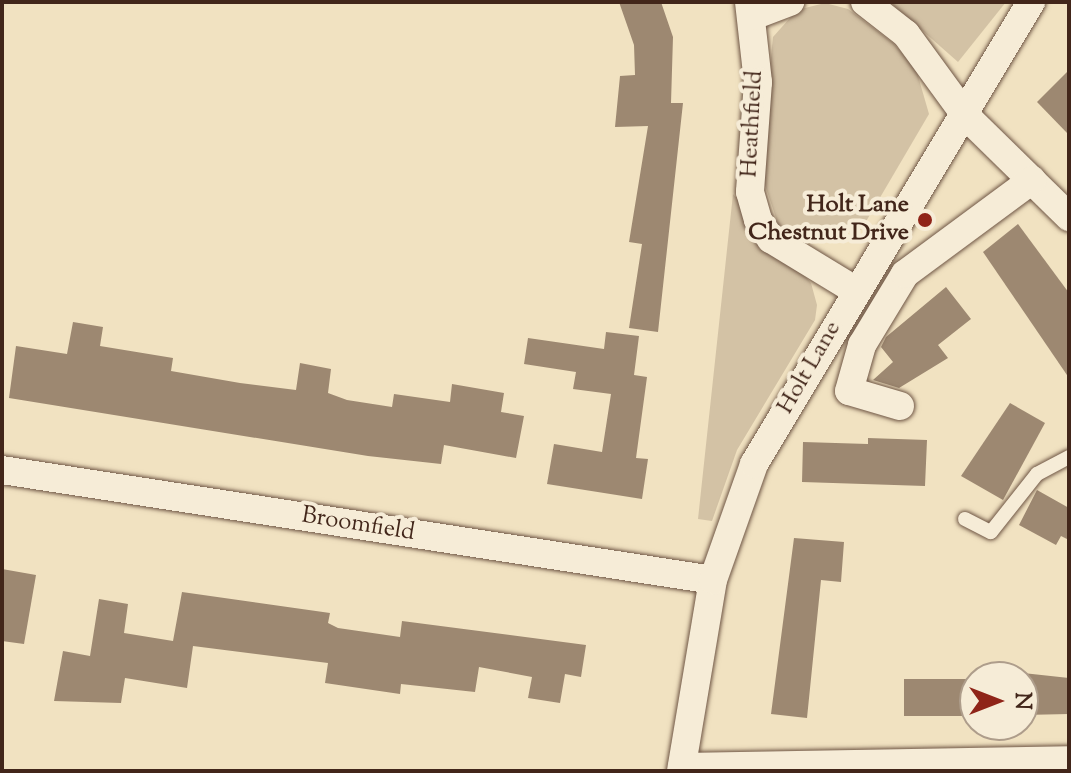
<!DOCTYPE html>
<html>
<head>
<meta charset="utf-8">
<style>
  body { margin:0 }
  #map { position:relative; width:1071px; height:773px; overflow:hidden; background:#f1e2c1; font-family:"Sorts Mill Goudy",serif }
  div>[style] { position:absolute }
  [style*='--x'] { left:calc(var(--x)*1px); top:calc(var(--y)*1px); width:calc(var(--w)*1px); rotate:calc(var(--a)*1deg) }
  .green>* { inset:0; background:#d3c2a5 }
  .building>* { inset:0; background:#9d8871; transform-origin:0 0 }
  .roads { filter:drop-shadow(0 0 2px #6e5544) drop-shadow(0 0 2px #6e5544) }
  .service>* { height:14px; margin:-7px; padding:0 7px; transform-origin:7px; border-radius:7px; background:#f6ecd7 }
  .minor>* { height:28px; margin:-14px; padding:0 14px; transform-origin:14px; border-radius:14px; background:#f6ecd7 }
  .dots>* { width:22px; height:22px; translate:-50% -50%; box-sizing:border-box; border:4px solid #f6ecd7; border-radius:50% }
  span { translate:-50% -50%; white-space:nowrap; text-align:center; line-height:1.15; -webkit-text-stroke:8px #f6ecd7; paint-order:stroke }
  .street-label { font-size:24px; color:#42261a }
  .poi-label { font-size:24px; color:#42261a; font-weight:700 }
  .right { translate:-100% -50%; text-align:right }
  .frame { position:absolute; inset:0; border:4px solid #42261a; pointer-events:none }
  .north { position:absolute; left:959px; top:661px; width:80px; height:80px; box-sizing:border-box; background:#f6ecd7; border:2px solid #ae9d8b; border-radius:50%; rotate:90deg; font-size:22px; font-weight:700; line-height:32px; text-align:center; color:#42261a }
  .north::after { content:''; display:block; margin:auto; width:28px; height:36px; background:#8f2418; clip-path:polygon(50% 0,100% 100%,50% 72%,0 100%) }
</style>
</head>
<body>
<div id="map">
  <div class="green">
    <div style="clip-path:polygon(890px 2px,1006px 2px,958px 62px)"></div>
    <div style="clip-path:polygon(825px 3px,848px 9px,893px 43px,916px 69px,929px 114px,861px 230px,807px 239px,779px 227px,760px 170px,773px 37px,797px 10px)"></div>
    <div style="clip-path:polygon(733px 194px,811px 283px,817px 305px,815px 320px,737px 450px,712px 521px,698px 519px)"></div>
  </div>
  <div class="building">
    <div style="clip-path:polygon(619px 2px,661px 2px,673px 37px,671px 103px,683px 103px,658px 332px,629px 328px,642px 244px,629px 242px,648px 126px,615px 127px,620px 76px,635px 75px,634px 45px)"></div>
    <div style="clip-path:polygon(1069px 70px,1069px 135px,1037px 102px)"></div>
    <div style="clip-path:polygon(1018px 224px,1069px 293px,1069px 378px,983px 252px)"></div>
    <div style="clip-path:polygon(946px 287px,971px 319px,938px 345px,948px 358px,899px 388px,873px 380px,893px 362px,881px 347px,886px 337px)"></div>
    <div style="clip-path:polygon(73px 322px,103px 327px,100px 346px,173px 358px,171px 371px,240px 383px,296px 390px,300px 363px,331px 369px,328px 393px,347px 400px,392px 407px,394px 394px,450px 402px,452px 384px,504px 393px,501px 412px,524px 416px,516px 458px,444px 445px,441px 464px,368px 456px,9px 398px,16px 346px,67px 354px)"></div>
    <div style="clip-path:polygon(606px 332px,639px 336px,634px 375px,647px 377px,636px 458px,648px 459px,642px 499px,547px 484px,554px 444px,602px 452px,611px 394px,573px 389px,576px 372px,524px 364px,528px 338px,604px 349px)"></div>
    <div style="clip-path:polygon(1010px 403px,1045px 423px,1003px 500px,961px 476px)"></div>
    <div style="clip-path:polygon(868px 438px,927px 440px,925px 486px,802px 482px,803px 442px,868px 444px)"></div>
    <div style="clip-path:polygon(1037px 490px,1069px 508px,1069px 540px,1061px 536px,1056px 545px,1019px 525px)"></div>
    <div style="clip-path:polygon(794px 538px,844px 542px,841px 582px,821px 580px,807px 718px,771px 714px)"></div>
    <div style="clip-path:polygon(2px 569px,36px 575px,24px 644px,2px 641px)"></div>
    <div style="clip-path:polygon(182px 592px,330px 613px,328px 623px,338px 628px,400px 637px,402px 621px,586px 645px,581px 677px,565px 674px,560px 703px,528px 698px,532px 677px,479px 667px,475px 692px,401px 684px,400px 694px,325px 683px,328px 663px,193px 646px,187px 688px,125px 678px,121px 703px,54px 701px,63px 651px,90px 656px,99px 599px,128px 604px,124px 633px,173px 641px)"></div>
    <div style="clip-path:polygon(1023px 673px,1069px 678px,1069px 714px,1023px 715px)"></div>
    <div style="left:904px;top:679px;width:63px;height:37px"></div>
  </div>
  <div class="roads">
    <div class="service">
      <div style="--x:965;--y:519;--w:29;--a:27"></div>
      <div style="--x:991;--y:532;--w:74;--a:-51.6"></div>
      <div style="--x:1037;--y:474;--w:36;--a:-28"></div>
    </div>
    <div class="minor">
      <div style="--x:749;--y:2;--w:81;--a:83.6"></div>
      <div style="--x:758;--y:82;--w:110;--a:94.2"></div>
      <div style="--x:750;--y:192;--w:29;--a:74"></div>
      <div style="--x:758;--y:220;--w:23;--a:56"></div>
      <div style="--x:771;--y:239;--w:98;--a:31.3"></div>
      <div style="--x:865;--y:2;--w:52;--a:38"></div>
      <div style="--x:906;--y:34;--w:100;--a:53.9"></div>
      <div style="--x:965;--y:115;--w:146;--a:44.4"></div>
      <div style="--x:753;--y:16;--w:40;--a:-21"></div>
      <div style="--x:900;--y:406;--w:53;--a:-163.6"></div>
      <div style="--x:849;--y:391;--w:48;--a:-74.2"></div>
      <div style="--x:862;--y:345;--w:83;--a:-58.8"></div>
      <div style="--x:905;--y:274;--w:158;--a:-36.5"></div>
      <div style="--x:2;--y:470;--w:719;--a:8.79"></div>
      <div style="--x:682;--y:767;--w:387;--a:-1"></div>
      <div style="--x:681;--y:771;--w:194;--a:-80.5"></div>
      <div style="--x:713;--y:580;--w:123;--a:-70.5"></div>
      <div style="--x:754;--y:464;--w:539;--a:-59.05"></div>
    </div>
  </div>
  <div class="dots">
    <div style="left:925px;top:220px;background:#8f2418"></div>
  </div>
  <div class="street-label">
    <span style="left:753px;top:124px;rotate:-87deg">Heathfield</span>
    <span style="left:810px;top:368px;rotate:-60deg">Holt Lane</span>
    <span style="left:358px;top:525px;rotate:9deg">Broomfield</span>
  </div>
  <div class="poi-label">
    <span class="right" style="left:909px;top:220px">Holt Lane<br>Chestnut Drive</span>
  </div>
  <div class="frame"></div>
  <div class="north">N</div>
</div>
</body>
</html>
